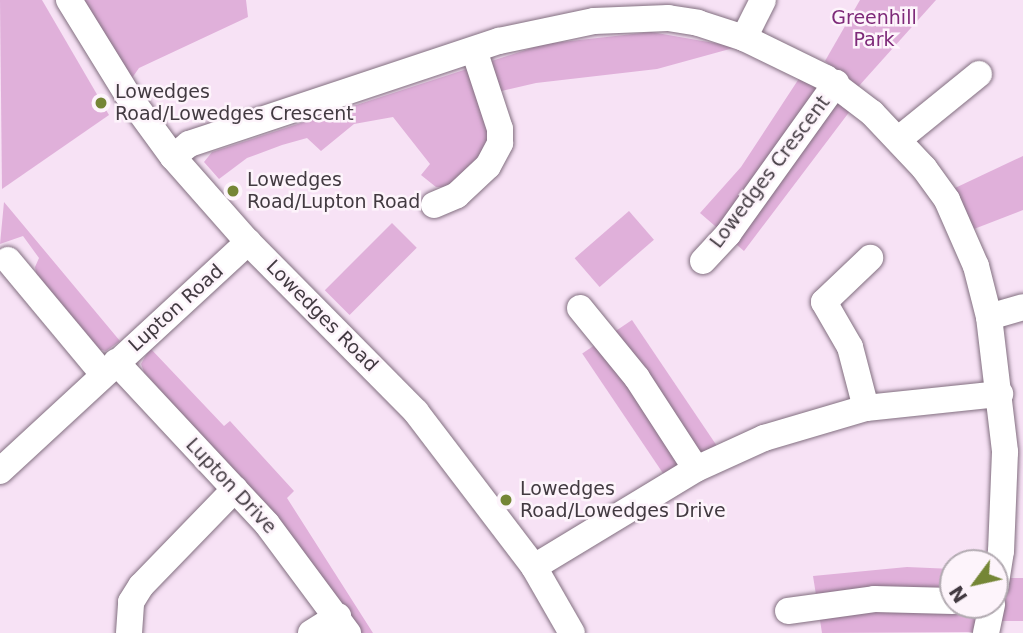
<!DOCTYPE html>
<html>
<head>
<meta charset="utf-8">
<style>
  body { margin:0 }
  #map { position:relative; width:1023px; height:633px; overflow:hidden; background:#f7e2f5; font-family:"DejaVu Sans",sans-serif }
  div>[style] { position:absolute }
  [style*='--x'] { left:calc(var(--x)*1px); top:calc(var(--y)*1px); width:calc(var(--w)*1px); rotate:calc(var(--a)*1deg) }
  .green>* { inset:0; background:#e0b0da; transform-origin:0 0 }
  .roads { filter:drop-shadow(0 0 2px #826f80) drop-shadow(0 0 2px #826f80) }
  .minor>* { height:26px; margin:-13px; padding:0 13px; transform-origin:13px; border-radius:13px; background:#fff }
  .dots>* { width:19px; height:19px; translate:-50% -50%; box-sizing:border-box; border:4px solid #fdf4fb; border-radius:50% }
  span { translate:-50% -50%; white-space:nowrap; text-align:center; line-height:1.15; -webkit-text-stroke:5px #fdf4fb; paint-order:stroke }
  .park-label { font-size:19px; color:#7e2a79 }
  .poi-label { font-size:19px; color:#423a41 }
  .left { translate:0 -50%; text-align:left }
  .street-label { font-size:19px; color:#423a41 }
  .north { position:absolute; left:939px; top:549px; width:70px; height:70px; box-sizing:border-box; background:#fdf4fb; border:2px solid #b2aab1; border-radius:50%; rotate:237deg; font-size:19px; font-weight:700; line-height:28px; text-align:center; color:#423a41 }
  .north::after { content:''; display:block; margin:auto; width:24px; height:32px; background:#758636; clip-path:polygon(50% 0,100% 100%,50% 72%,0 100%) }
</style>
</head>
<body>
<div id="map">
  <div class="green">
    <div style="clip-path:polygon(0 0,42px 0,109px 115px,2px 189px)"></div>
    <div style="clip-path:polygon(82px 0,246px 0,248px 17px,139px 68px,132px 78px)"></div>
    <div style="clip-path:polygon(860px 0,936px 0,858px 87px,825px 61px)"></div>
    <div style="clip-path:polygon(651px 32px,737px 47px,657px 69px,536px 83px,480px 96px,488px 127px,487px 148px,448px 187px,436px 187px,421px 175px,430px 164px,393px 117px,354px 124px,321px 151px,307px 138px,282px 145px,247px 158px,219px 179px,204px 162px,212px 152px,544px 44px)"></div>
    <div style="clip-path:polygon(800px 77px,850px 111px,744px 251px,700px 213px,741px 167px)"></div>
    <div style="clip-path:polygon(1023px 156px,1023px 210px,974px 229px,955px 188px)"></div>
    <div style="clip-path:polygon(4px 202px,120px 341px,106px 351px,96px 349px,37px 279px,35px 267px,39px 258px,23px 236px,0 244px)"></div>
    <div style="left:629px;top:211px;width:38px;height:72px;rotate:49deg"></div>
    <div style="left:392px;top:223px;width:35px;height:95px;rotate:45deg"></div>
    <div style="left:632px;top:320px;width:151px;height:60px;rotate:56deg"></div>
    <div style="clip-path:polygon(150px 348px,224px 426px,230px 421px,294px 491px,287px 498px,373px 633px,356px 633px,297px 542px,144px 372px,141px 364px)"></div>
    <div style="clip-path:polygon(907px 567px,953px 569px,953px 605px,979px 605px,973px 632px,822px 633px,813px 576px)"></div>
    <div style="clip-path:polygon(1009px 578px,1023px 578px,1023px 621px,999px 621px)"></div>
  </div>
  <div class="roads">
    <div class="minor">
      <div style="--x:69;--y:0;--w:110;--a:58.3"></div>
      <div style="--x:127;--y:94;--w:78;--a:53.9"></div>
      <div style="--x:173;--y:157;--w:113;--a:48.6"></div>
      <div style="--x:248;--y:242;--w:239;--a:45.3"></div>
      <div style="--x:416;--y:412;--w:195;--a:52.7"></div>
      <div style="--x:534;--y:567;--w:76;--a:60.1"></div>
      <div style="--x:744;--y:38;--w:42;--a:-63.4"></div>
      <div style="--x:899;--y:139;--w:103;--a:-39.1"></div>
      <div style="--x:173;--y:157;--w:21;--a:-39"></div>
      <div style="--x:189;--y:144;--w:327;--a:-18.4"></div>
      <div style="--x:499;--y:41;--w:97;--a:-11.9"></div>
      <div style="--x:594;--y:21;--w:74;--a:-2.3"></div>
      <div style="--x:668;--y:18;--w:30;--a:9"></div>
      <div style="--x:698;--y:23;--w:48;--a:18.1"></div>
      <div style="--x:744;--y:38;--w:91;--a:26"></div>
      <div style="--x:826;--y:78;--w:58;--a:37.3"></div>
      <div style="--x:872;--y:113;--w:76;--a:46.6"></div>
      <div style="--x:924;--y:168;--w:39;--a:54"></div>
      <div style="--x:947;--y:200;--w:72;--a:66.3"></div>
      <div style="--x:976;--y:266;--w:53;--a:75.7"></div>
      <div style="--x:989;--y:317;--w:136;--a:83.2"></div>
      <div style="--x:1005;--y:452;--w:99;--a:92.3"></div>
      <div style="--x:1001;--y:551;--w:36;--a:99"></div>
      <div style="--x:434;--y:205;--w:25;--a:-23"></div>
      <div style="--x:457;--y:195;--w:42;--a:-43.1"></div>
      <div style="--x:488;--y:166;--w:26;--a:-62"></div>
      <div style="--x:500;--y:143;--w:14;--a:-90"></div>
      <div style="--x:500;--y:129;--w:83;--a:-108.2"></div>
      <div style="--x:8;--y:260;--w:148;--a:50.2"></div>
      <div style="--x:703;--y:261;--w:37;--a:-47"></div>
      <div style="--x:728;--y:234;--w:186;--a:-54.4"></div>
      <div style="--x:580;--y:308;--w:90;--a:50.8"></div>
      <div style="--x:637;--y:378;--w:108;--a:57"></div>
      <div style="--x:989;--y:317;--w:35;--a:-16"></div>
      <div style="--x:116;--y:362;--w:221;--a:47"></div>
      <div style="--x:267;--y:524;--w:136;--a:53.4"></div>
      <div style="--x:866;--y:408;--w:63;--a:-104.7"></div>
      <div style="--x:850;--y:347;--w:52;--a:-120"></div>
      <div style="--x:824;--y:302;--w:64;--a:-43.7"></div>
      <div style="--x:0;--y:471;--w:338;--a:-42.7"></div>
      <div style="--x:534;--y:567;--w:189;--a:-31.2"></div>
      <div style="--x:696;--y:469;--w:75;--a:-24.5"></div>
      <div style="--x:764;--y:438;--w:106;--a:-16.4"></div>
      <div style="--x:866;--y:408;--w:135;--a:-6"></div>
      <div style="--x:788;--y:611;--w:87;--a:-7.9"></div>
      <div style="--x:874;--y:599;--w:79;--a:1.5"></div>
      <div style="--x:129;--y:633;--w:31;--a:-86"></div>
      <div style="--x:131;--y:602;--w:19;--a:-58"></div>
      <div style="--x:141;--y:586;--w:135;--a:-45.9"></div>
      <div style="--x:311;--y:633;--w:32;--a:-32"></div>
      <div style="--x:986;--y:633;--w:29;--a:-78"></div>
    </div>
  </div>
  <div class="dots">
    <div style="left:101px;top:103px;background:#758636"></div>
    <div style="left:233px;top:191px;background:#758636"></div>
    <div style="left:506px;top:500px;background:#758636"></div>
  </div>
  <div class="park-label">
    <span style="left:874px;top:29px">Greenhill<br>Park</span>
  </div>
  <div class="poi-label">
    <span class="left" style="left:115px;top:103px">Lowedges<br>Road/Lowedges Crescent</span>
    <span class="left" style="left:247px;top:191px">Lowedges<br>Road/Lupton Road</span>
    <span class="left" style="left:520px;top:500px">Lowedges<br>Road/Lowedges Drive</span>
  </div>
  <div class="street-label">
    <span style="left:770px;top:172px;rotate:-53deg">Lowedges Crescent</span>
    <span style="left:176px;top:308px;rotate:-42deg">Lupton Road</span>
    <span style="left:322px;top:316px;rotate:45deg">Lowedges Road</span>
    <span style="left:231px;top:486px;rotate:47deg">Lupton Drive</span>
  </div>
  <div class="north">N</div>
</div>
</body>
</html>
